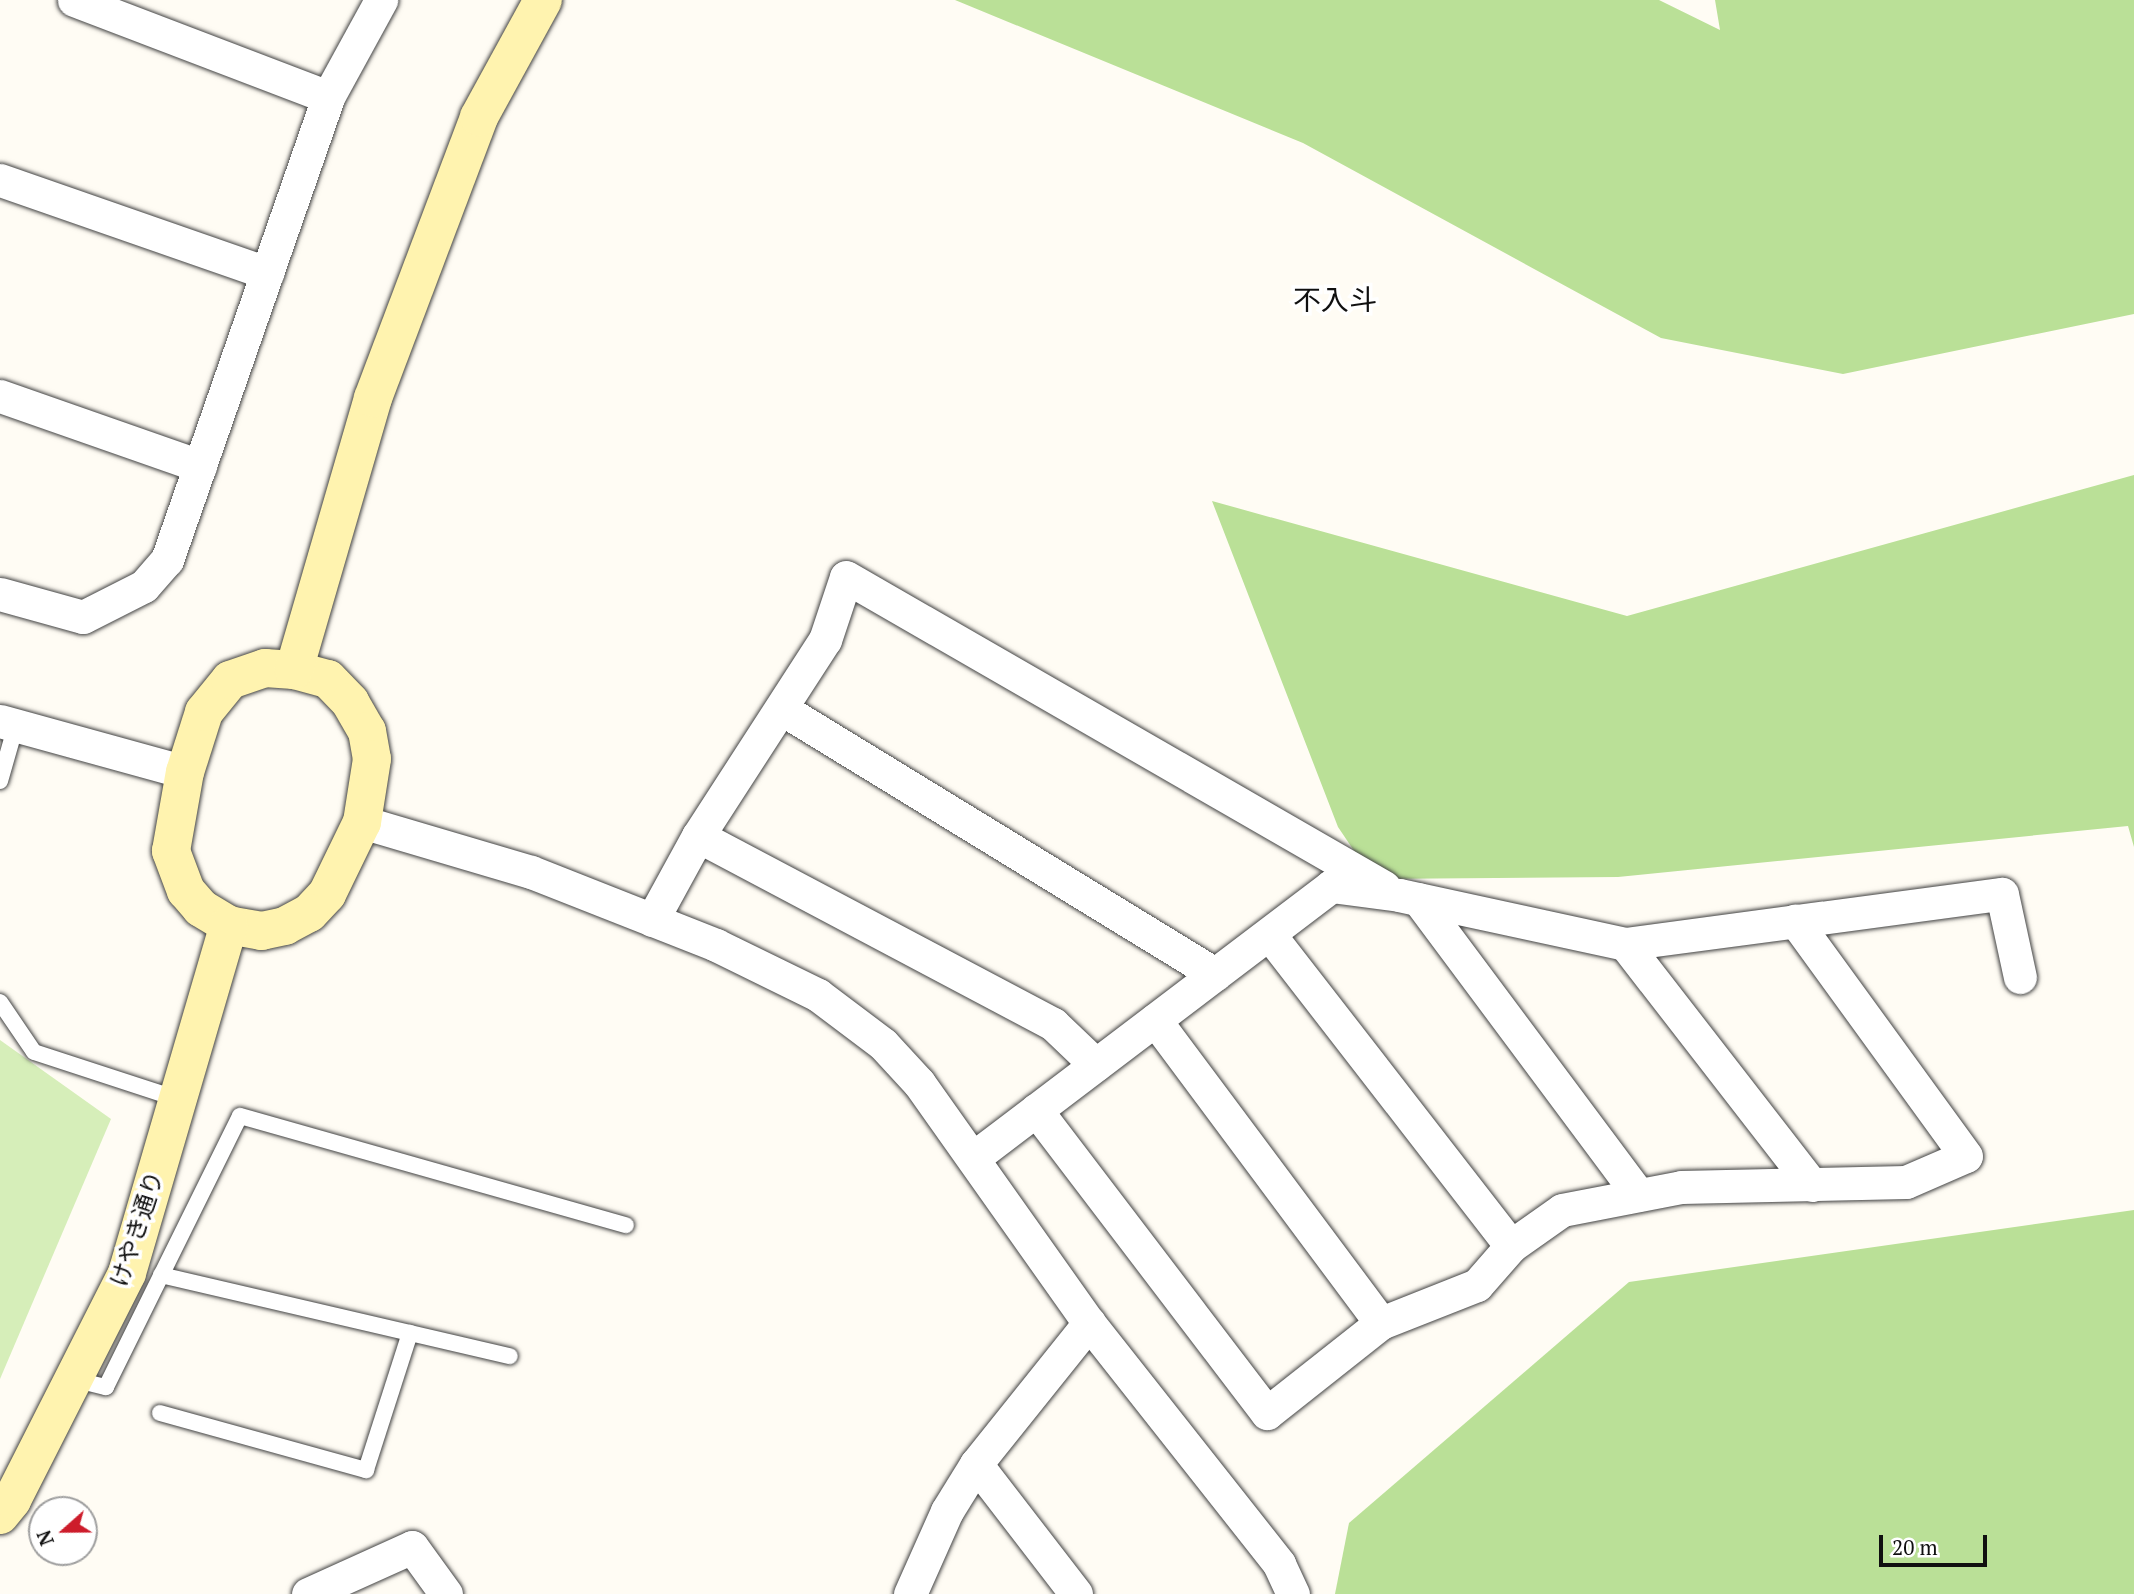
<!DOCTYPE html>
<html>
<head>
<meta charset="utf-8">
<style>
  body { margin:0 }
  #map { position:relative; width:2134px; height:1594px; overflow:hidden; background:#fffcf4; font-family:"PT Serif","Noto Sans JP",serif }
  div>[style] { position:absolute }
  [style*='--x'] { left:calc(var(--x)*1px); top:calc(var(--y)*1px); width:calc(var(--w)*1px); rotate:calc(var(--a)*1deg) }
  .green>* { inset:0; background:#d6eeb9 }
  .forest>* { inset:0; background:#bae097 }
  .roads { filter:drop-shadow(0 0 2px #434343) drop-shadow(0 0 2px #434343) }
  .lane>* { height:16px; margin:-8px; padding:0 8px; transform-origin:8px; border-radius:8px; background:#fff }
  .street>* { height:33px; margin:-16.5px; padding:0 16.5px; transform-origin:16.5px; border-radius:16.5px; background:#fff }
  .secondary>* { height:38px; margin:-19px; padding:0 19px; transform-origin:19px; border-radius:19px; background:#fff3af }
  span { translate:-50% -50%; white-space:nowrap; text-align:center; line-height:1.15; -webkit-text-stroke:7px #fff; paint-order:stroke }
  .street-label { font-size:24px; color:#101010 }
  .quarter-label { font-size:28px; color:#101010 }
  .north { position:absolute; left:28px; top:1496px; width:70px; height:70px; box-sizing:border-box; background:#fff; border:2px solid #9f9f9f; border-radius:50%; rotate:249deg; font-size:19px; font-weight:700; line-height:28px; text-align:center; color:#101010 }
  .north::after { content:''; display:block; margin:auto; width:24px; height:32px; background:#cd1c2b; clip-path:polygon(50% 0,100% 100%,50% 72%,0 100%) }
  .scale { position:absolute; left:1879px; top:1535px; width:108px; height:32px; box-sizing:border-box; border:4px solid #101010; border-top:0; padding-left:9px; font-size:21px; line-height:24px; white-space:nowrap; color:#101010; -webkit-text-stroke:5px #fff; paint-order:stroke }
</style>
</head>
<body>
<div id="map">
  <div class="green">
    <div style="clip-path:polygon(0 1040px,111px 1119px,0 1379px)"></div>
  </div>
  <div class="forest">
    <div style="clip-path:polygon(955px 0,1659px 0,1720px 30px,1715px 0,2134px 0,2134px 314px,1843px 374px,1661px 338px,1303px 143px)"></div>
    <div style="clip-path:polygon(2134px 475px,2134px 847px,2128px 826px,1618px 877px,1373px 879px,1338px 827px,1212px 501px,1627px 616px)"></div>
    <div style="clip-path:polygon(2134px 1210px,2134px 1594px,1335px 1594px,1349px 1523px,1629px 1282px)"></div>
  </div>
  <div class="roads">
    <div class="lane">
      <div style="--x:0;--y:781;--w:58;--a:-74.1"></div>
      <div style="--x:0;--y:1002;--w:60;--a:55.8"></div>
      <div style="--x:34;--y:1052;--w:151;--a:18.1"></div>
      <div style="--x:161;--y:1275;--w:358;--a:13.1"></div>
      <div style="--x:73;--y:1379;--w:34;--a:14"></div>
      <div style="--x:106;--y:1387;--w:302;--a:-63.7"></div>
      <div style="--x:240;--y:1116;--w:401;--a:15.8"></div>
      <div style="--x:160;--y:1413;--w:214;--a:15.5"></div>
      <div style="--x:366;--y:1470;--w:144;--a:-72.2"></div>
    </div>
    <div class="street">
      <div style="--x:74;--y:0;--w:272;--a:20.9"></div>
      <div style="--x:0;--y:180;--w:283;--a:19.2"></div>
      <div style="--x:0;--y:396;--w:212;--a:19.3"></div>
      <div style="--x:0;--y:594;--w:86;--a:15.5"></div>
      <div style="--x:83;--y:617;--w:68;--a:-26.9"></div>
      <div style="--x:144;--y:586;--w:35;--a:-49"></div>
      <div style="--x:167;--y:560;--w:490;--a:-70.8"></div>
      <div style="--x:328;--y:97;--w:111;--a:-61.3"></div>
      <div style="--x:782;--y:709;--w:508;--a:31.47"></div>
      <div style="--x:0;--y:721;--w:192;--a:15.4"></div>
      <div style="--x:362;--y:822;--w:176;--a:16.5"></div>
      <div style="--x:531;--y:872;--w:199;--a:21.5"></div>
      <div style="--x:716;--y:945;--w:114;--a:26.1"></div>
      <div style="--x:818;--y:995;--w:81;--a:37"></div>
      <div style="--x:883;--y:1044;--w:53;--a:47.3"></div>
      <div style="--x:919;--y:1083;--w:294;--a:54.7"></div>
      <div style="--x:1089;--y:1323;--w:307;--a:51.7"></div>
      <div style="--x:1279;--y:1564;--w:33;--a:65"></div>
      <div style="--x:698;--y:836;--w:402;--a:27.9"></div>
      <div style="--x:1053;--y:1024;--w:59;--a:43.6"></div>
      <div style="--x:1418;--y:899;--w:369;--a:53.3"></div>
      <div style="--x:652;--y:920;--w:96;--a:-61.3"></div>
      <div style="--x:698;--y:836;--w:234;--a:-57.1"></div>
      <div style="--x:825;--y:640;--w:66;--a:-71.6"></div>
      <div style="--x:846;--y:577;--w:621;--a:29.95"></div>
      <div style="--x:1269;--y:934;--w:395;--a:52.2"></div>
      <div style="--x:1625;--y:944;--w:305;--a:52.2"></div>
      <div style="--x:1155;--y:1020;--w:378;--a:53.3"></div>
      <div style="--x:1036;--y:1110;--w:381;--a:52.7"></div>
      <div style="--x:1267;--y:1413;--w:145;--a:-38.3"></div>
      <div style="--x:1381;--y:1323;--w:103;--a:-21.6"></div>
      <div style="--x:1477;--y:1285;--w:52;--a:-48.9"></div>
      <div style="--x:1511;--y:1246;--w:62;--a:-35.2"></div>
      <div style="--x:1562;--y:1210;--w:121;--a:-10.9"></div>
      <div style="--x:1681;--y:1187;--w:225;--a:-1.3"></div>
      <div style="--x:1906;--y:1182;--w:65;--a:-23.4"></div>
      <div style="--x:1966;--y:1156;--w:291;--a:-126"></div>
      <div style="--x:973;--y:1158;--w:450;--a:-37.2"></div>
      <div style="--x:1331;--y:886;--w:69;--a:7.5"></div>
      <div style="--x:1399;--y:895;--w:231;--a:12.2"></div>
      <div style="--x:1625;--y:944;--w:380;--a:-7.6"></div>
      <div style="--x:2002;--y:894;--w:85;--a:77.8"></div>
      <div style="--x:976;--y:1464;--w:164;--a:52.4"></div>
      <div style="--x:308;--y:1594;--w:114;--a:-24.3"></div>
      <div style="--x:412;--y:1547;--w:58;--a:54.1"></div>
      <div style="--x:910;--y:1594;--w:91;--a:-66"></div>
      <div style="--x:947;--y:1511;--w:55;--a:-58.3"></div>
      <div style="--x:976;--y:1464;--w:181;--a:-51.3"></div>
    </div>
    <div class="secondary">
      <div style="--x:265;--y:668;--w:29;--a:4"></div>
      <div style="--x:294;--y:670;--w:35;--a:15"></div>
      <div style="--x:328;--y:679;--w:32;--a:46"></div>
      <div style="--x:350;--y:702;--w:34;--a:60"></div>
      <div style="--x:367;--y:731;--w:28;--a:80"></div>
      <div style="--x:372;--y:759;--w:64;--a:99"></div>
      <div style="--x:362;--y:822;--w:80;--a:115.9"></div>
      <div style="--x:327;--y:894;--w:26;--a:133"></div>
      <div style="--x:309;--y:913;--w:27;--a:152"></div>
      <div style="--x:285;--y:926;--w:24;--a:168"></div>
      <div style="--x:262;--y:931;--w:34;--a:-170"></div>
      <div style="--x:229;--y:925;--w:33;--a:-149"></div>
      <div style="--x:201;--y:908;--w:23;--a:-131"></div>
      <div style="--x:186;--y:891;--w:43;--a:-110.6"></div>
      <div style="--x:171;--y:851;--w:80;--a:-80"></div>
      <div style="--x:185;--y:772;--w:63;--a:-72.4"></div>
      <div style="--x:204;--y:712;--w:41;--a:-50.9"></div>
      <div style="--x:230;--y:680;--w:37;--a:-19"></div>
      <div style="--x:294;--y:670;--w:283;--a:-73.8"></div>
      <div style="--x:373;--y:398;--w:300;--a:-69.3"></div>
      <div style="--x:479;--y:117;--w:133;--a:-61.3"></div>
      <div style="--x:0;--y:1515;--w:19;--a:-51"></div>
      <div style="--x:12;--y:1500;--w:254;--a:-63.1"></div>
      <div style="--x:127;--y:1273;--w:363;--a:-73.7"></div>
    </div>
  </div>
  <div class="street-label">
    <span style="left:137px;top:1229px;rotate:-72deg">けやき通り</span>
  </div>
  <div class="quarter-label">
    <span style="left:1335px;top:300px">不入斗</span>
  </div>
  <div class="north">N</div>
  <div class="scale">20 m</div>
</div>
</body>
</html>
